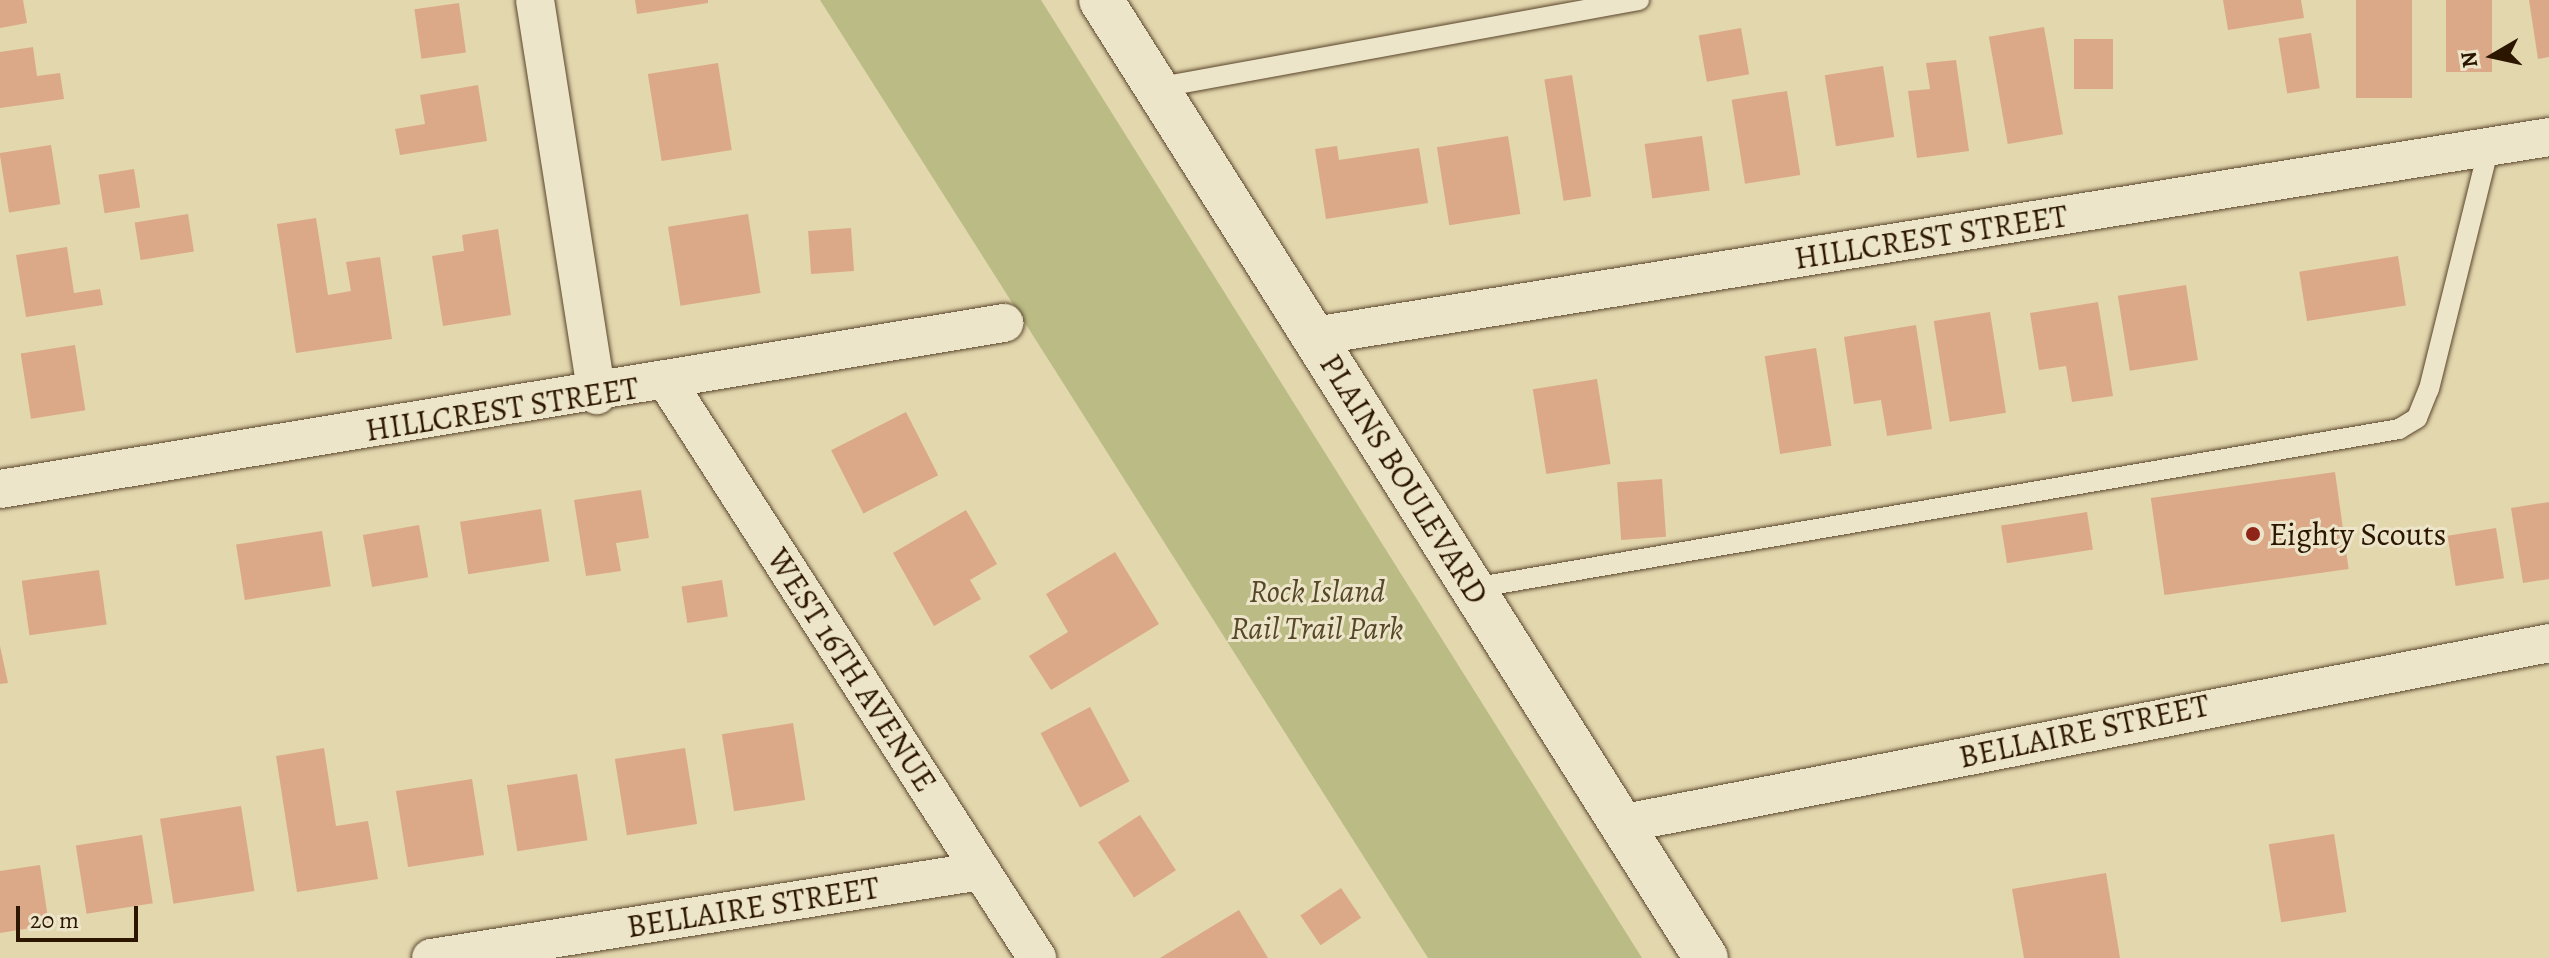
<!DOCTYPE html>
<html>
<head>
<meta charset="utf-8">
<style>
  body { margin:0 }
  #map { position:relative; width:2549px; height:958px; overflow:hidden; background:#e3d7ae; font-family:Alegreya,serif }
  div>[style] { position:absolute }
  [style*='--x'] { left:calc(var(--x)*1px); top:calc(var(--y)*1px); width:calc(var(--w)*1px); rotate:calc(var(--a)*1deg) }
  .green>* { inset:0; background:#bbbc85 }
  .building>* { inset:0; background:#dba988; transform-origin:0 0 }
  .roads { filter:drop-shadow(0 0 2px #5a462c) drop-shadow(0 0 2px #5a462c) }
  .lane>* { height:20px; margin:-10px; padding:0 10px; transform-origin:10px; border-radius:10px; background:#ede5ca }
  .street>* { height:38px; margin:-19px; padding:0 19px; transform-origin:19px; border-radius:19px; background:#ede5ca }
  .secondary>* { height:44px; margin:-22px; padding:0 22px; transform-origin:22px; border-radius:22px; background:#ede5ca }
  .dots>* { width:22px; height:22px; translate:-50% -50%; box-sizing:border-box; border:4px solid #ede5ca; border-radius:50% }
  span { translate:-50% -50%; white-space:nowrap; text-align:center; line-height:1.15; -webkit-text-stroke:6px #ede5ca; paint-order:stroke }
  .street-label { font-size:32px; color:#2c1600 }
  .poi-label { font-size:32px; color:#2c1600 }
  .left { translate:0 -50%; text-align:left }
  .park-label { font-size:32px; color:#574828; font-style:italic }
  .north { position:absolute; left:2453px; top:16px; width:80px; height:80px; -webkit-text-stroke:6px #ede5ca; paint-order:stroke; rotate:261deg; font-size:22px; font-weight:700; line-height:32px; text-align:center; color:#2c1600 }
  .north::after { content:''; display:block; margin:auto; width:28px; height:36px; background:#2c1600; clip-path:polygon(50% 0,100% 100%,50% 72%,0 100%) }
  .scale { position:absolute; left:16px; top:906px; width:122px; height:36px; box-sizing:border-box; border:4px solid #2c1600; border-top:0; padding-left:10px; font-size:24px; line-height:28px; white-space:nowrap; color:#2c1600; -webkit-text-stroke:6px #ede5ca; paint-order:stroke }
</style>
</head>
<body>
<div id="map">
  <div class="green">
    <div style="clip-path:polygon(820px 0,1041px 0,1642px 958px,1428px 958px)"></div>
  </div>
  <div class="building">
    <div style="clip-path:polygon(0 0,23px 0,27px 23px,0 28px)"></div>
    <div style="clip-path:polygon(635px 0,708px 0,708px 3px,637px 14px)"></div>
    <div style="clip-path:polygon(2223px 0,2301px 0,2304px 18px,2228px 30px)"></div>
    <div style="left:2356px;top:0;width:56px;height:98px"></div>
    <div style="left:2446px;top:0;width:46px;height:72px"></div>
    <div style="clip-path:polygon(2529px 0,2549px 0,2549px 57px,2538px 59px)"></div>
    <div style="left:459px;top:3px;width:50px;height:45px;rotate:82deg"></div>
    <div style="left:2044px;top:27px;width:109px;height:56px;rotate:80deg"></div>
    <div style="left:1741px;top:28px;width:47px;height:43px;rotate:80deg"></div>
    <div style="left:2311px;top:33px;width:56px;height:33px;rotate:81deg"></div>
    <div style="left:2074px;top:39px;width:39px;height:50px"></div>
    <div style="clip-path:polygon(33px 47px,37px 76px,60px 73px,64px 99px,0 108px,0 52px)"></div>
    <div style="clip-path:polygon(1956px 60px,1969px 151px,1917px 158px,1908px 91px,1930px 89px,1926px 63px)"></div>
    <div style="left:718px;top:63px;width:88px;height:71px;rotate:81deg"></div>
    <div style="left:1883px;top:66px;width:72px;height:59px;rotate:81deg"></div>
    <div style="left:1572px;top:75px;width:123px;height:28px;rotate:81deg"></div>
    <div style="clip-path:polygon(478px 85px,487px 141px,400px 155px,395px 129px,425px 124px,420px 95px)"></div>
    <div style="left:1787px;top:91px;width:85px;height:56px;rotate:81deg"></div>
    <div style="left:1508px;top:136px;width:79px;height:72px;rotate:81deg"></div>
    <div style="left:1702px;top:136px;width:55px;height:58px;rotate:82deg"></div>
    <div style="left:51px;top:145px;width:60px;height:52px;rotate:81deg"></div>
    <div style="clip-path:polygon(1337px 146px,1339px 160px,1419px 148px,1428px 203px,1326px 219px,1315px 149px)"></div>
    <div style="left:134px;top:169px;width:39px;height:36px;rotate:81deg"></div>
    <div style="left:188px;top:214px;width:38px;height:54px;rotate:81deg"></div>
    <div style="left:748px;top:214px;width:80px;height:81px;rotate:81deg"></div>
    <div style="clip-path:polygon(316px 218px,328px 295px,351px 291px,346px 262px,380px 257px,392px 339px,296px 353px,277px 224px)"></div>
    <div style="left:851px;top:228px;width:43px;height:43px;rotate:86deg"></div>
    <div style="clip-path:polygon(498px 229px,511px 315px,443px 326px,432px 256px,464px 251px,462px 235px)"></div>
    <div style="clip-path:polygon(67px 247px,74px 293px,100px 289px,103px 305px,26px 317px,16px 255px)"></div>
    <div style="left:2398px;top:256px;width:50px;height:100px;rotate:81deg"></div>
    <div style="left:2186px;top:285px;width:76px;height:69px;rotate:81deg"></div>
    <div style="clip-path:polygon(2098px 302px,2113px 396px,2072px 402px,2066px 366px,2039px 370px,2030px 313px)"></div>
    <div style="left:1990px;top:312px;width:102px;height:57px;rotate:81deg"></div>
    <div style="clip-path:polygon(1916px 325px,1932px 429px,1887px 436px,1881px 400px,1854px 404px,1844px 337px)"></div>
    <div style="left:75px;top:345px;width:66px;height:55px;rotate:81deg"></div>
    <div style="left:1816px;top:348px;width:99px;height:52px;rotate:81deg"></div>
    <div style="left:1597px;top:379px;width:86px;height:65px;rotate:81deg"></div>
    <div style="left:906px;top:412px;width:71px;height:84px;rotate:63deg"></div>
    <div style="left:2335px;top:472px;width:98px;height:186px;rotate:82deg"></div>
    <div style="left:1662px;top:479px;width:58px;height:45px;rotate:86deg"></div>
    <div style="clip-path:polygon(641px 490px,649px 538px,616px 543px,621px 571px,586px 576px,574px 500px)"></div>
    <div style="clip-path:polygon(2549px 502px,2549px 579px,2523px 583px,2511px 508px)"></div>
    <div style="left:541px;top:509px;width:53px;height:82px;rotate:81deg"></div>
    <div style="clip-path:polygon(966px 510px,997px 564px,970px 580px,981px 599px,934px 626px,893px 553px)"></div>
    <div style="left:2087px;top:512px;width:38px;height:87px;rotate:81deg"></div>
    <div style="left:419px;top:525px;width:53px;height:57px;rotate:80deg"></div>
    <div style="left:2496px;top:528px;width:51px;height:49px;rotate:81deg"></div>
    <div style="left:322px;top:531px;width:56px;height:87px;rotate:81deg"></div>
    <div style="clip-path:polygon(1115px 552px,1159px 624px,1051px 690px,1029px 656px,1068px 632px,1046px 594px)"></div>
    <div style="left:99px;top:570px;width:55px;height:78px;rotate:82deg"></div>
    <div style="left:722px;top:580px;width:37px;height:41px;rotate:81deg"></div>
    <div style="clip-path:polygon(0 646px,8px 683px,0 684px)"></div>
    <div style="left:1090px;top:707px;width:84px;height:56px;rotate:62deg"></div>
    <div style="left:793px;top:723px;width:78px;height:72px;rotate:81deg"></div>
    <div style="clip-path:polygon(324px 748px,336px 826px,368px 821px,378px 879px,297px 892px,276px 756px)"></div>
    <div style="left:685px;top:748px;width:77px;height:71px;rotate:81deg"></div>
    <div style="left:577px;top:774px;width:67px;height:71px;rotate:81deg"></div>
    <div style="left:472px;top:779px;width:77px;height:77px;rotate:81deg"></div>
    <div style="left:241px;top:806px;width:86px;height:82px;rotate:81deg"></div>
    <div style="left:1140px;top:815px;width:66px;height:50px;rotate:57deg"></div>
    <div style="left:2334px;top:834px;width:79px;height:66px;rotate:81deg"></div>
    <div style="left:142px;top:835px;width:69px;height:67px;rotate:81deg"></div>
    <div style="clip-path:polygon(40px 865px,49px 925px,0 933px,0 871px)"></div>
    <div style="clip-path:polygon(2106px 873px,2120px 958px,2024px 958px,2012px 889px)"></div>
    <div style="left:1341px;top:888px;width:36px;height:49px;rotate:56deg"></div>
    <div style="clip-path:polygon(1239px 910px,1268px 958px,1160px 958px)"></div>
  </div>
  <div class="roads">
    <div class="lane">
      <div style="--x:1155;--y:88;--w:492;--a:-10.3"></div>
      <div style="--x:1473;--y:588;--w:940;--a:-9.74"></div>
      <div style="--x:2399;--y:429;--w:21;--a:-31"></div>
      <div style="--x:2417;--y:418;--w:31;--a:-68"></div>
      <div style="--x:2429;--y:389;--w:249;--a:-76.1"></div>
    </div>
    <div class="street">
      <div style="--x:535;--y:0;--w:400;--a:81.1"></div>
      <div style="--x:1314;--y:336;--w:1251;--a:-9.15"></div>
      <div style="--x:667;--y:382;--w:685;--a:57.28"></div>
      <div style="--x:0;--y:489;--w:1018;--a:-9.39"></div>
      <div style="--x:1620;--y:824;--w:946;--a:-11.02"></div>
      <div style="--x:431;--y:958;--w:557;--a:-8.99"></div>
    </div>
    <div class="secondary">
      <div style="--x:1101;--y:0;--w:1133;--a:57.73"></div>
    </div>
  </div>
  <div class="dots">
    <div style="left:2253px;top:534px;background:#8f2418"></div>
  </div>
  <div class="street-label">
    <span style="left:1931px;top:237px;rotate:-9deg">HILLCREST STREET</span>
    <span style="left:502px;top:409px;rotate:-9deg">HILLCREST STREET</span>
    <span style="left:1404px;top:479px;rotate:58deg">PLAINS BOULEVARD</span>
    <span style="left:852px;top:670px;rotate:57deg">WEST 16TH AVENUE</span>
    <span style="left:2084px;top:731px;rotate:-12deg">BELLAIRE STREET</span>
    <span style="left:753px;top:907px;rotate:-9deg">BELLAIRE STREET</span>
  </div>
  <div class="poi-label">
    <span class="left" style="left:2269px;top:534px">Eighty Scouts</span>
  </div>
  <div class="park-label">
    <span style="left:1317px;top:610px">Rock Island<br>Rail Trail Park</span>
  </div>
  <div class="north">N</div>
  <div class="scale">20 m</div>
</div>
</body>
</html>
